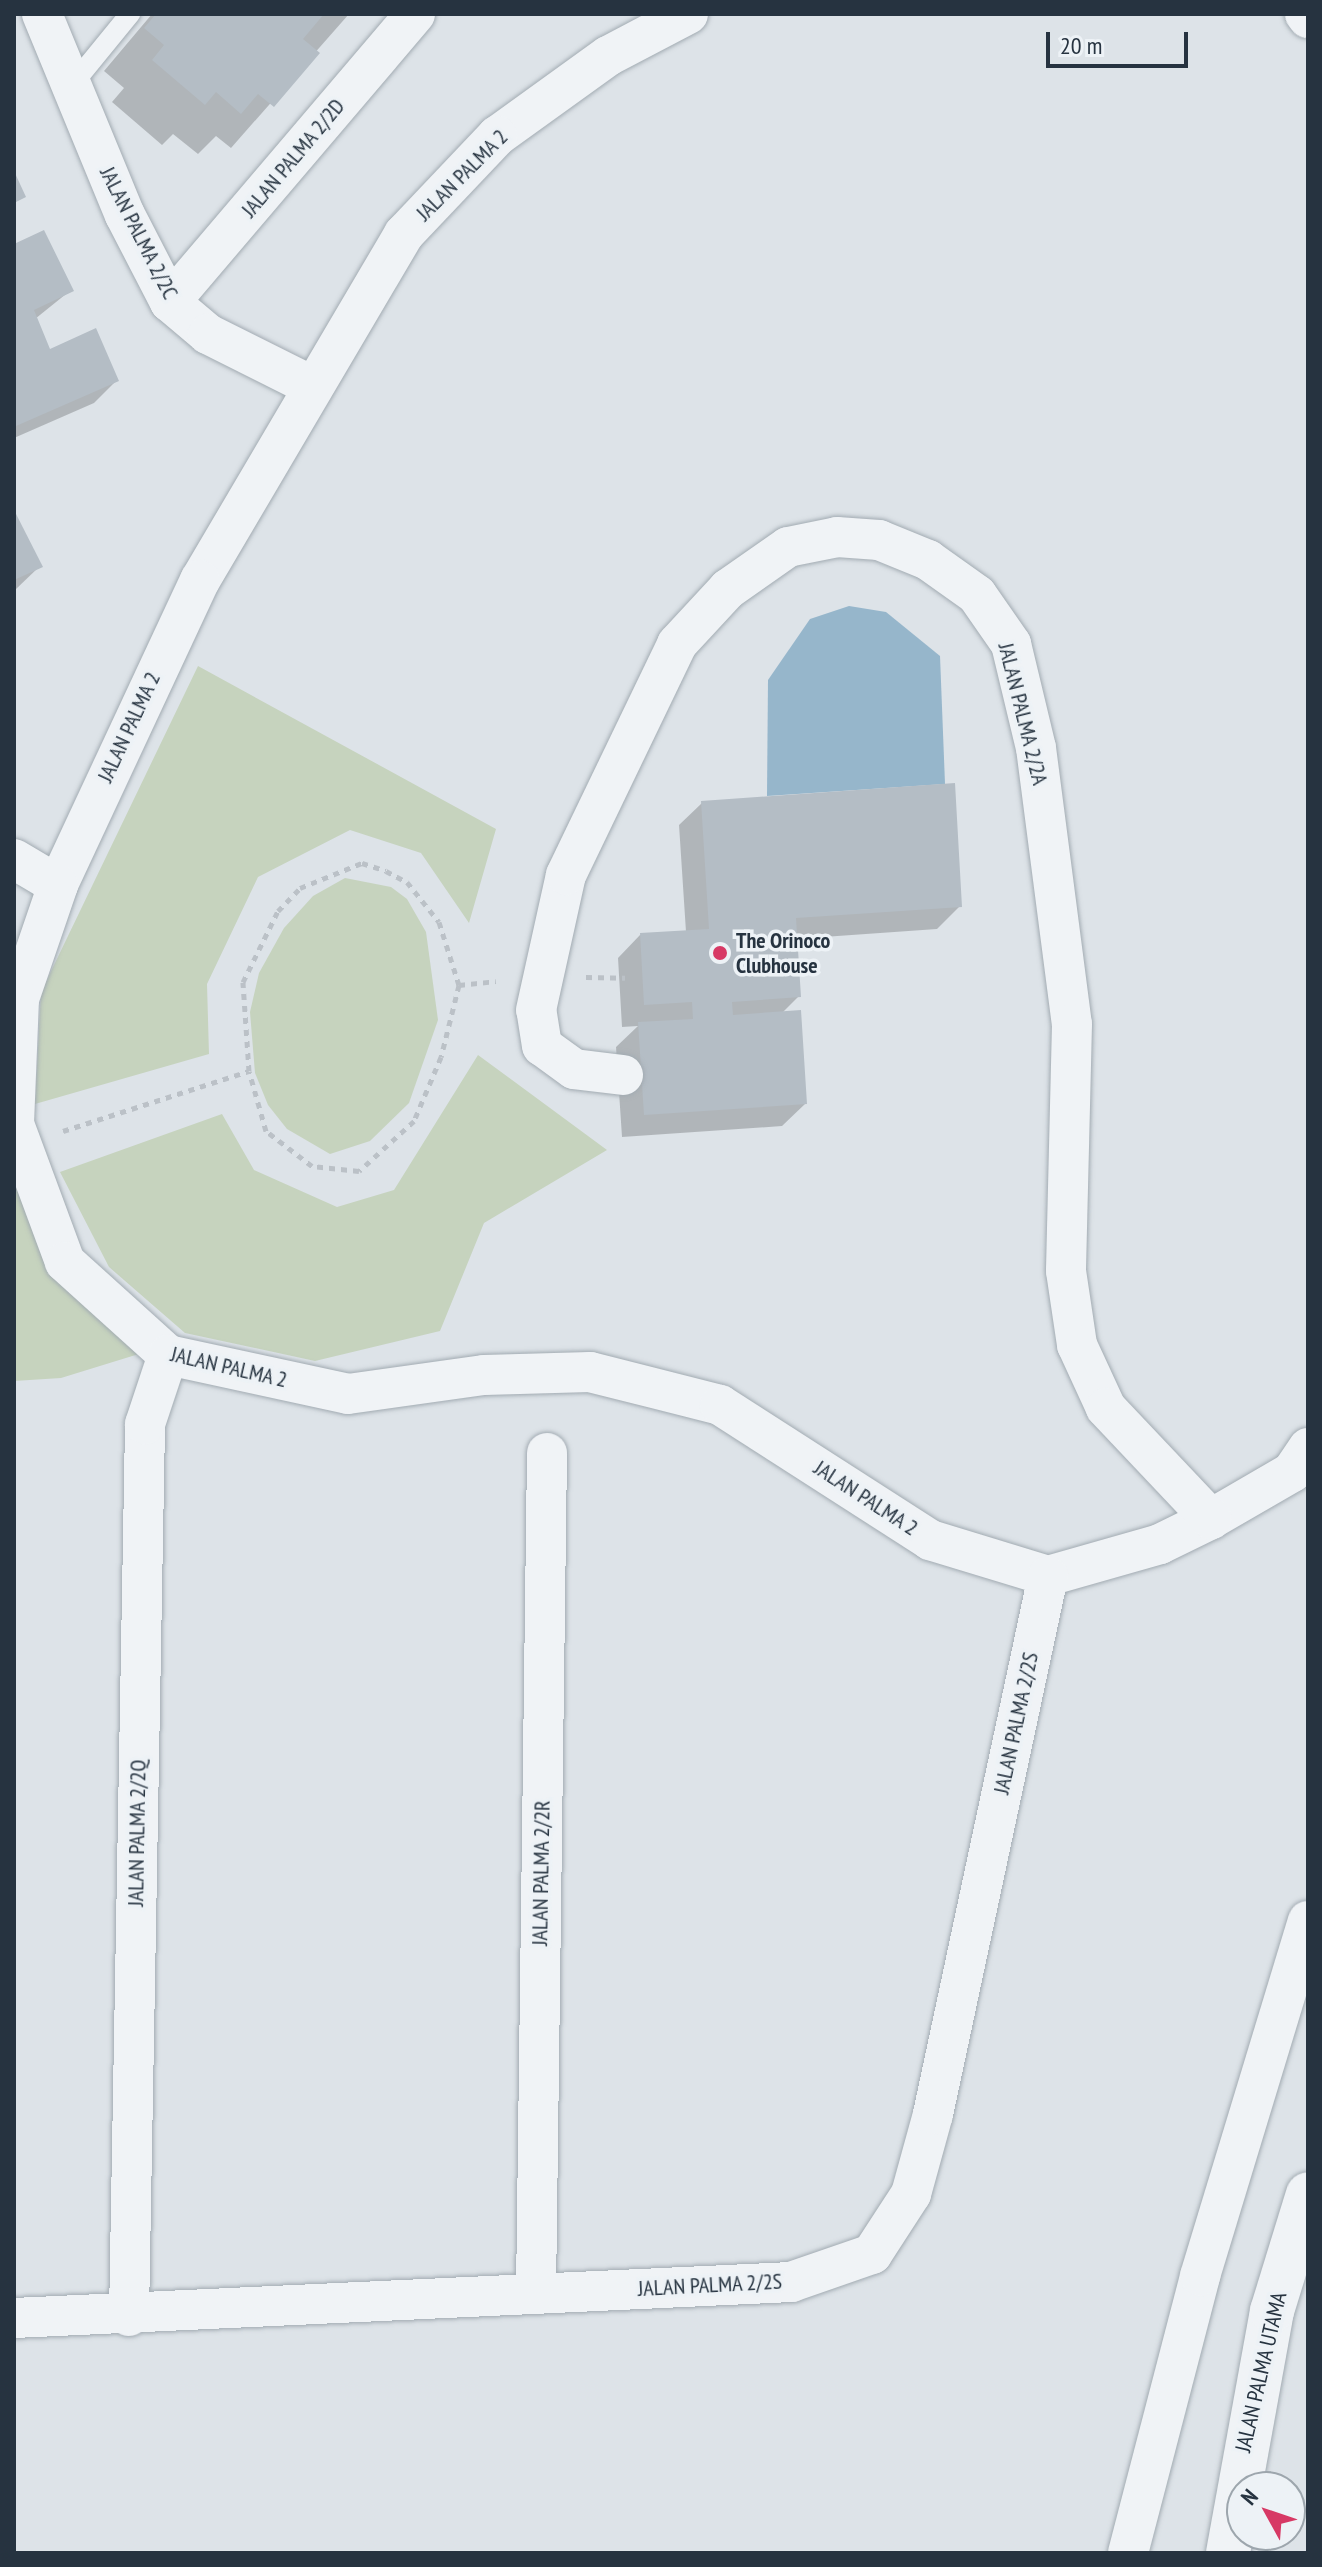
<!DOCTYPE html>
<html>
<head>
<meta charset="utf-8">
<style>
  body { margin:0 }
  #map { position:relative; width:1322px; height:2567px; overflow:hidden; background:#dde3e8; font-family:"PT Sans Narrow",sans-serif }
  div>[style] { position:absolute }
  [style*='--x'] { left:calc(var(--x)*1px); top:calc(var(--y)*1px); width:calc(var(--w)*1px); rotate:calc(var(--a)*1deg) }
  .green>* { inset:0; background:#c6d3be }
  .water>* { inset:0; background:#96b6cb }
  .shadow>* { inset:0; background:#0003 }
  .building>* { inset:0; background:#b4bdc5 }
  .path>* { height:5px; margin-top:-2.5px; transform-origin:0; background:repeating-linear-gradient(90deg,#bbc1c7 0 6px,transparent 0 12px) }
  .roads { filter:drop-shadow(0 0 2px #a2abb2) drop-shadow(0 0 2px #a2abb2) }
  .service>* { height:20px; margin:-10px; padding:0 10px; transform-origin:10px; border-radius:10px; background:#f0f3f6 }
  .minor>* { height:40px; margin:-20px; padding:0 20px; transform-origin:20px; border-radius:20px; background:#f0f3f6 }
  .tertiary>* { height:44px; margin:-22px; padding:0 22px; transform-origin:22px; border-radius:22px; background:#f0f3f6 }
  .dots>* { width:22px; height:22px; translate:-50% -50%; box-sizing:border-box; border:4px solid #edf2f6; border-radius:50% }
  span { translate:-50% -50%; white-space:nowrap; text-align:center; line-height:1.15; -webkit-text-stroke:7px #edf2f6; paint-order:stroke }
  .street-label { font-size:22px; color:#263340 }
  .poi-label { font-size:22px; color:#263340; font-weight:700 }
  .left { translate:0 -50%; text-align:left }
  .frame { position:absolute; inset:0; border:16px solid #263340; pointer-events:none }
  .north { position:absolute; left:1226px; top:2471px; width:80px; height:80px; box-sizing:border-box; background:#edf2f6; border:2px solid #9da6ad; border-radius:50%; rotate:310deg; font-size:22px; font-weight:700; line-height:32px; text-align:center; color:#263340 }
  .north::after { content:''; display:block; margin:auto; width:28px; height:36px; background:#d73965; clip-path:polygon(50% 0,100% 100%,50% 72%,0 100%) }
  .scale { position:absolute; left:1046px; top:32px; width:142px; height:36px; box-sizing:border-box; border:4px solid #263340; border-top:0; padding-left:10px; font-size:24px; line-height:28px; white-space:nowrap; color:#263340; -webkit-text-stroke:6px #edf2f6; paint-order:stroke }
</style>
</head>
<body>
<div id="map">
  <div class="green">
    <div style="clip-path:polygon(198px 666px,496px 829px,469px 923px,421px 853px,350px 830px,258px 877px,207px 984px,209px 1054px,35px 1104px,41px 992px)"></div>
    <div style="clip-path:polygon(345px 878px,391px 887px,407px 899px,426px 932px,438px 1020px,409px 1103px,370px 1141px,330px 1154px,287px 1129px,268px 1105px,255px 1073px,250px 1012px,259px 973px,284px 928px,313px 896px)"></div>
    <div style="clip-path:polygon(478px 1055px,607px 1150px,484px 1223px,440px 1331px,315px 1361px,185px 1333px,109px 1267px,60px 1172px,222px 1114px,254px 1170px,337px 1207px,394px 1190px)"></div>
    <div style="clip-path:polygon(14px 1147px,65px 1262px,155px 1349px,61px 1378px,14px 1381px)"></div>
  </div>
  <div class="water">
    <div style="clip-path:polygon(849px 606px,886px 612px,940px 656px,945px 784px,767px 796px,768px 680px,810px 619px)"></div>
  </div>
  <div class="shadow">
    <div style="clip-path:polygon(152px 14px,349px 14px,231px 148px,216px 136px,198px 154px,173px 134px,162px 145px,112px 102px,124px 88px,104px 71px)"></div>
    <div style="clip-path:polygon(43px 233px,71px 290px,35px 319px,49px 351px,117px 380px,94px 403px,14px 438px,14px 247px)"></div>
    <div style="clip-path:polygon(14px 514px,40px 566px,14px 591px)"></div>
    <div style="clip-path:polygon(702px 803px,960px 906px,937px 929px,795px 939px,799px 996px,782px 1013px,805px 1104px,782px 1126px,622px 1137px,616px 1047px,638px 1026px,622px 1027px,618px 958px,640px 935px,686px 932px,679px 825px)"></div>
  </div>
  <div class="building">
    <div style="clip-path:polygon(156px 14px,324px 14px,303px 39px,320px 53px,274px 107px,258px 94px,241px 114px,216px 92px,205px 105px,152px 60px,164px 45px,144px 28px)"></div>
    <div style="clip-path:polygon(14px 171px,26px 197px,14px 203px)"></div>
    <div style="clip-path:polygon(44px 230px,74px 291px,34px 310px,50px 349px,96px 328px,119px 381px,16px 426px,14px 244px)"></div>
    <div style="clip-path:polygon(14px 510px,43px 567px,14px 580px)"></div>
    <div style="clip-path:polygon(955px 783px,962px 907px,796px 918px,801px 997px,732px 1002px,733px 1015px,801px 1010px,807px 1104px,644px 1115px,638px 1022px,693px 1019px,692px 1002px,644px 1005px,640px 933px,709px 929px,701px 801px)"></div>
  </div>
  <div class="path">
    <div style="--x:586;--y:977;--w:39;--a:1"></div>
    <div style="--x:459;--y:985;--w:74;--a:104"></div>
    <div style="--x:441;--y:1057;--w:69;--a:112.9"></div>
    <div style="--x:414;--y:1121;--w:74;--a:137.7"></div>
    <div style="--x:359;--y:1171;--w:47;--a:-173.9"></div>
    <div style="--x:312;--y:1166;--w:58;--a:-142.7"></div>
    <div style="--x:266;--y:1131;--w:62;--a:-105.8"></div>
    <div style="--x:249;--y:1071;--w:89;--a:-93.9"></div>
    <div style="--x:243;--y:982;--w:79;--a:-63.8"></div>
    <div style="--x:278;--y:911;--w:32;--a:-46"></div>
    <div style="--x:300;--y:888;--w:67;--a:-22"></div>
    <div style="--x:362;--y:863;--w:25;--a:18"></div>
    <div style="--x:386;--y:871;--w:24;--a:28"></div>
    <div style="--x:407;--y:882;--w:51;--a:51.3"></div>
    <div style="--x:439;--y:922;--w:66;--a:72.4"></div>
    <div style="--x:459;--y:985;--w:37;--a:-6"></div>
    <div style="--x:63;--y:1131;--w:195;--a:-17.9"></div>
  </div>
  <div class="roads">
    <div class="service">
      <div style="--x:72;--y:85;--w:92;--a:-50.8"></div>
    </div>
    <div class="minor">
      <div style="--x:42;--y:14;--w:217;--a:67.6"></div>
      <div style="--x:125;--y:215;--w:98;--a:62.7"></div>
      <div style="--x:170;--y:302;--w:50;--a:40.1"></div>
      <div style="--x:208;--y:334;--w:114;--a:26.6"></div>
      <div style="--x:688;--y:14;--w:90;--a:152.3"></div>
      <div style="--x:608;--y:56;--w:137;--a:144.2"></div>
      <div style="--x:497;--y:136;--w:135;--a:133.5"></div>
      <div style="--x:404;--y:234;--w:402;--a:120.5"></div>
      <div style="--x:200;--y:580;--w:336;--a:115"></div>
      <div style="--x:58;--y:885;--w:120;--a:108.9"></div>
      <div style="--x:19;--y:999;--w:125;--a:92.3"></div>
      <div style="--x:14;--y:1124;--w:147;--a:69.7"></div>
      <div style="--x:65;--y:1262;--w:139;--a:42.1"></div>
      <div style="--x:168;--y:1355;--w:184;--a:12.2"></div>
      <div style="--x:348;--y:1394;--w:137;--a:-8"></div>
      <div style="--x:484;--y:1375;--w:106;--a:-1.6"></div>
      <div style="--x:590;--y:1372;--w:134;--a:14.2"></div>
      <div style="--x:720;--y:1405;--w:250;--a:32.7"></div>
      <div style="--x:930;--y:1540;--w:123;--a:17"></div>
      <div style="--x:1048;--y:1576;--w:116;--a:-15.9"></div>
      <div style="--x:1160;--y:1544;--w:57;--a:-26.1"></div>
      <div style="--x:1211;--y:1519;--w:94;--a:-30.1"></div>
      <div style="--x:1292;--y:1472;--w:29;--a:-56"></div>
      <div style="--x:1305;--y:14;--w:5;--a:53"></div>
      <div style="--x:170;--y:302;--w:378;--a:-49.6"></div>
      <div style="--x:14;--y:859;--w:51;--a:30.6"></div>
      <div style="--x:623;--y:1075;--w:49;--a:-173"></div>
      <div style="--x:574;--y:1069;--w:39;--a:-144"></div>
      <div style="--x:542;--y:1046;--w:36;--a:-99"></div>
      <div style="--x:536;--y:1010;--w:138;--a:-77.5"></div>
      <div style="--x:566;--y:875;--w:256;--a:-64.3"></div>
      <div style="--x:677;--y:644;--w:75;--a:-47.2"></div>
      <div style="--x:728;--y:589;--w:73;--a:-35"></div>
      <div style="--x:788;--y:547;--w:50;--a:-11.5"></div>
      <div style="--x:837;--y:537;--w:42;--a:4.1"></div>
      <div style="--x:879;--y:540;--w:53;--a:22.2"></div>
      <div style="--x:928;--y:560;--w:60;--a:35.5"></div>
      <div style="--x:977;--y:595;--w:60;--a:55.2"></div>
      <div style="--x:1011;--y:644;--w:107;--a:76.5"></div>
      <div style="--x:1036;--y:748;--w:278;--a:82.6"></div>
      <div style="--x:1072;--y:1024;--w:247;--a:91.4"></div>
      <div style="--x:1066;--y:1271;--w:75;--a:81.5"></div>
      <div style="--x:1077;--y:1345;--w:69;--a:65.3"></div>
      <div style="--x:1106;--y:1408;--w:153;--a:46.6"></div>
      <div style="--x:536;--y:2293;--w:840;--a:-89.25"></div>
      <div style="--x:129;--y:2316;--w:892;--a:-88.97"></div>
      <div style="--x:145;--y:1424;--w:73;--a:-71.6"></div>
      <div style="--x:14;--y:2318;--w:778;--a:-2.65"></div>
      <div style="--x:791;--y:2282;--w:86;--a:-19.1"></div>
      <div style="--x:872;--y:2254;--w:72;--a:-57"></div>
      <div style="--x:911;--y:2194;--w:83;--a:-74.6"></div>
      <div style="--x:933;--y:2114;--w:550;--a:-77.93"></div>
      <div style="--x:1128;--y:2553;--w:286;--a:-75.4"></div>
      <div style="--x:1200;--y:2276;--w:371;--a:-73.1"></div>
    </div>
    <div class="tertiary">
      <div style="--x:1228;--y:2553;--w:246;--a:-79.7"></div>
      <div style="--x:1272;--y:2311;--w:122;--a:-72.9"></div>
    </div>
  </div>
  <div class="dots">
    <div style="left:720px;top:953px;background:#d73965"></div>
  </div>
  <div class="street-label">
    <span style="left:293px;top:158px;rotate:-50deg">JALAN PALMA 2/2D</span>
    <span style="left:462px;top:175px;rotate:-45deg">JALAN PALMA 2</span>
    <span style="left:139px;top:233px;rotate:63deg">JALAN PALMA 2/2C</span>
    <span style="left:1023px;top:714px;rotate:76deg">JALAN PALMA 2/2A</span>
    <span style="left:129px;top:727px;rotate:-65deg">JALAN PALMA 2</span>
    <span style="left:229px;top:1367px;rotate:13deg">JALAN PALMA 2</span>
    <span style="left:866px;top:1498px;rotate:33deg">JALAN PALMA 2</span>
    <span style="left:1016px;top:1723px;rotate:-78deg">JALAN PALMA 2/2S</span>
    <span style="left:137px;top:1833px;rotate:-89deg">JALAN PALMA 2/2Q</span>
    <span style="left:541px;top:1873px;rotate:-89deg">JALAN PALMA 2/2R</span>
    <span style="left:710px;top:2285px;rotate:-3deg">JALAN PALMA 2/2S</span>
    <span style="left:1261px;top:2372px;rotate:-77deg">JALAN PALMA UTAMA</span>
  </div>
  <div class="poi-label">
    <span class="left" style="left:736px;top:953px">The Orinoco<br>Clubhouse</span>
  </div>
  <div class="frame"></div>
  <div class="north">N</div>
  <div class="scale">20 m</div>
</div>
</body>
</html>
